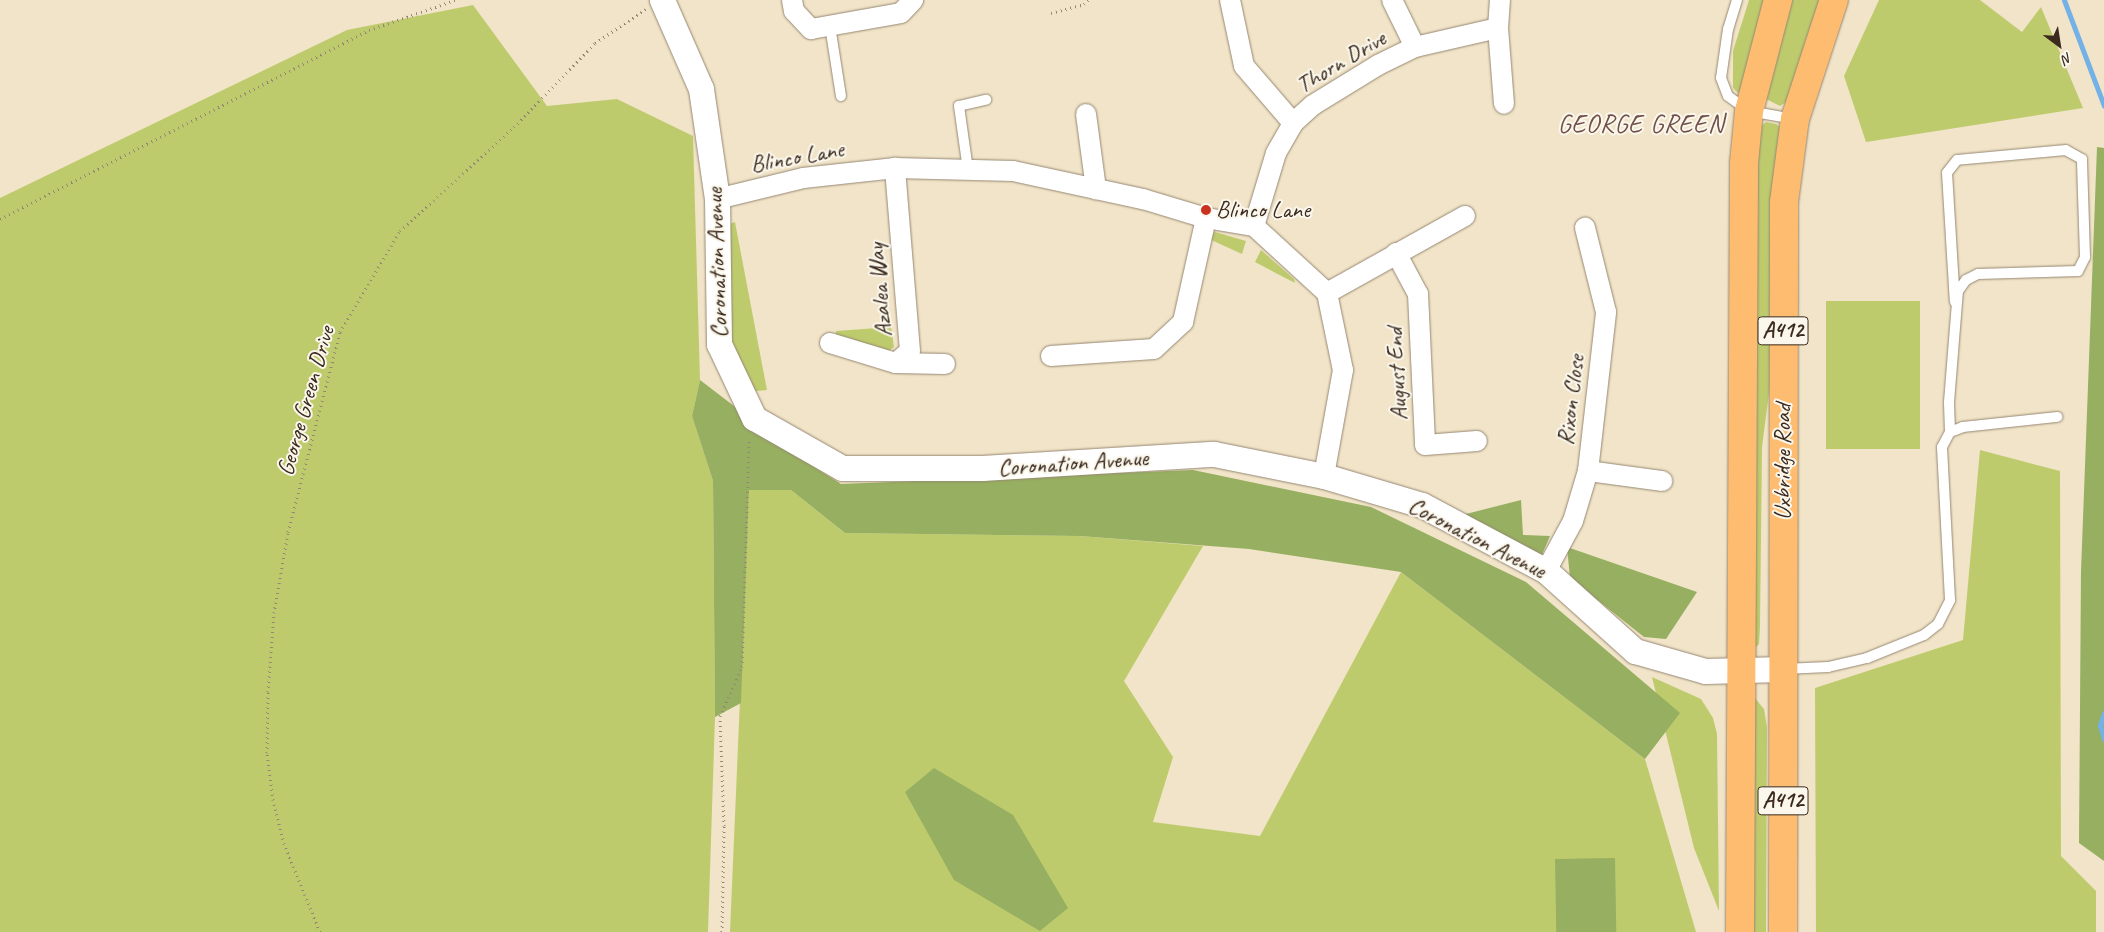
<!DOCTYPE html>
<html>
<head>
<meta charset="utf-8">
<style>
  body { margin:0 }
  #map { position:relative; width:2104px; height:932px; overflow:hidden; background:#f1e4c8; font-family:Caveat,sans-serif }
  div>[style] { position:absolute }
  [style*='--x'] { left:calc(var(--x)*1px); top:calc(var(--y)*1px); width:calc(var(--w)*1px); rotate:calc(var(--a)*1deg) }
  .green>* { inset:0; background:#becb6d; transform-origin:0 0 }
  .forest>* { inset:0; background:#96af60; transform-origin:0 0 }
  .stream>* { height:5px; margin:-2.5px; padding:0 2.5px; transform-origin:2.5px; border-radius:2.5px; background:#74b1e6 }
  .path>* { height:3px; margin-top:-1.5px; transform-origin:0; background:repeating-linear-gradient(90deg,#968773 0 1px,transparent 0 5px) }
  .roads { filter:drop-shadow(0 0 1px #968773) drop-shadow(0 0 1px #968773) }
  .service>* { height:10px; margin:-5px; padding:0 5px; transform-origin:5px; border-radius:5px; background:#fff }
  .minor>* { height:20px; margin:-10px; padding:0 10px; transform-origin:10px; border-radius:10px; background:#fff }
  .tertiary>* { height:25px; margin:-12.5px; padding:0 12.5px; transform-origin:12.5px; border-radius:12.5px; background:#fff }
  .primary>* { height:28px; margin:-14px; padding:0 14px; transform-origin:14px; border-radius:14px; background:#febc70 }
  .dots>* { width:14px; height:14px; translate:-50% -50%; box-sizing:border-box; border:2px solid #fbf7ec; border-radius:50% }
  span { translate:-50% -50%; white-space:nowrap; text-align:center; line-height:1.15; -webkit-text-stroke:4px #fbf7ec; paint-order:stroke }
  .shield-label span { padding:1px 4px; background:#fbf7ec; border:1px solid; border-radius:4px; -webkit-text-stroke-width:0 }
  .shield-label { font-size:22px; color:#3b2a1e; font-weight:700 }
  .street-label { font-size:24px; color:#3b2a1e }
  .poi-label { font-size:24px; color:#3b2a1e }
  .left { translate:0 -50%; text-align:left }
  .quarter-label { font-size:26px; color:#705048; letter-spacing:1px }
  .north { position:absolute; left:2034px; top:20px; width:50px; height:50px; -webkit-text-stroke:4px #fbf7ec; paint-order:stroke; rotate:149deg; font-size:14px; font-weight:700; line-height:20px; text-align:center; color:#3b2a1e }
  .north::after { content:''; display:block; margin:auto; width:18px; height:22px; background:#3b2a1e; clip-path:polygon(50% 0,100% 100%,50% 72%,0 100%) }
</style>
</head>
<body>
<div id="map">
  <div class="green">
    <div style="clip-path:polygon(1749px 0,1764px 0,1744px 89px,1738px 93px,1733px 88px,1733px 51px)"></div>
    <div style="clip-path:polygon(1789px 0,1822px 0,1791px 99px,1780px 106px,1766px 99px)"></div>
    <div style="clip-path:polygon(1879px 0,1980px 0,2022px 32px,2041px 7px,2083px 108px,1866px 142px,1844px 76px)"></div>
    <div style="clip-path:polygon(473px 5px,547px 106px,617px 99px,693px 136px,700px 380px,692px 416px,713px 481px,715px 717px,708px 932px,0 932px,0 198px,347px 30px)"></div>
    <div style="clip-path:polygon(1766px 122px,1776px 124px,1783px 129px,1770px 385px,1762px 447px,1760px 627px,1759px 644px,1754px 649px,1750px 256px,1761px 126px)"></div>
    <div style="clip-path:polygon(735px 222px,766px 385px,767px 390px,747px 392px,733px 368px,719px 228px)"></div>
    <div style="clip-path:polygon(1215px 232px,1246px 241px,1242px 254px,1207px 238px)"></div>
    <div style="clip-path:polygon(1261px 250px,1294px 279px,1295px 283px,1255px 262px)"></div>
    <div style="left:1920px;top:301px;width:148px;height:94px;rotate:90deg"></div>
    <div style="clip-path:polygon(891px 327px,894px 347px,887px 352px,836px 335px,836px 331px)"></div>
    <div style="clip-path:polygon(1980px 450px,2060px 471px,2061px 856px,2096px 891px,2096px 932px,1816px 932px,1815px 688px,1963px 640px)"></div>
    <div style="clip-path:polygon(749px 490px,791px 490px,845px 533px,1080px 536px,1203px 546px,1124px 681px,1173px 757px,1153px 822px,1260px 836px,1401px 572px,1645px 759px,1696px 932px,730px 932px)"></div>
    <div style="clip-path:polygon(1652px 677px,1701px 699px,1713px 718px,1717px 734px,1719px 911px,1694px 848px)"></div>
    <div style="clip-path:polygon(1754px 697px,1764px 709px,1767px 727px,1766px 932px,1744px 932px)"></div>
  </div>
  <div class="forest">
    <div style="clip-path:polygon(2097px 147px,2104px 148px,2104px 861px,2079px 843px,2081px 572px)"></div>
    <div style="clip-path:polygon(700px 380px,811px 465px,841px 484px,1193px 470px,1371px 507px,1526px 582px,1680px 713px,1645px 759px,1401px 572px,1249px 549px,1080px 536px,845px 533px,791px 490px,749px 490px,741px 703px,715px 717px,713px 481px,692px 416px)"></div>
    <div style="clip-path:polygon(1521px 500px,1523px 535px,1550px 536px,1541px 557px,1462px 515px)"></div>
    <div style="clip-path:polygon(1567px 547px,1697px 592px,1666px 639px,1644px 637px,1570px 578px)"></div>
    <div style="clip-path:polygon(934px 768px,1013px 815px,1068px 908px,1040px 931px,954px 880px,905px 792px)"></div>
    <div style="left:1615px;top:858px;width:74px;height:60px;rotate:89deg"></div>
  </div>
  <div class="stream">
    <div style="--x:2064;--y:0;--w:113;--a:69.3"></div>
    <div style="--x:2104;--y:713;--w:13;--a:108"></div>
    <div style="--x:2100;--y:725;--w:15;--a:74"></div>
  </div>
  <div class="path">
    <div style="--x:1051;--y:13;--w:34;--a:-15"></div>
    <div style="--x:1084;--y:4;--w:6;--a:-45"></div>
    <div style="--x:0;--y:219;--w:415;--a:-27.1"></div>
    <div style="--x:369;--y:30;--w:91;--a:-19.2"></div>
    <div style="--x:320;--y:932;--w:95;--a:-112.2"></div>
    <div style="--x:284;--y:844;--w:45;--a:-104"></div>
    <div style="--x:273;--y:800;--w:47;--a:-97.3"></div>
    <div style="--x:267;--y:753;--w:61;--a:-89.1"></div>
    <div style="--x:268;--y:692;--w:79;--a:-85.7"></div>
    <div style="--x:274;--y:613;--w:82;--a:-80.2"></div>
    <div style="--x:288;--y:532;--w:207;--a:-75.4"></div>
    <div style="--x:340;--y:332;--w:117;--a:-59.3"></div>
    <div style="--x:400;--y:231;--w:154;--a:-42.4"></div>
    <div style="--x:514;--y:127;--w:117;--a:-46"></div>
    <div style="--x:595;--y:43;--w:61;--a:-33.7"></div>
    <div style="--x:722;--y:932;--w:106;--a:-88.9"></div>
    <div style="--x:724;--y:826;--w:110;--a:-92.1"></div>
    <div style="--x:720;--y:716;--w:54;--a:-65.8"></div>
    <div style="--x:742;--y:667;--w:229;--a:-88.2"></div>
  </div>
  <div class="roads">
    <div class="service">
      <div style="--x:1737;--y:0;--w:30;--a:107"></div>
      <div style="--x:1728;--y:29;--w:49;--a:98.1"></div>
      <div style="--x:1721;--y:78;--w:19;--a:69"></div>
      <div style="--x:1728;--y:96;--w:26;--a:36"></div>
      <div style="--x:1749;--y:111;--w:46;--a:10.1"></div>
      <div style="--x:830;--y:26;--w:71;--a:81.1"></div>
      <div style="--x:968;--y:170;--w:65;--a:-98"></div>
      <div style="--x:959;--y:106;--w:28;--a:-13"></div>
      <div style="--x:1950;--y:432;--w:30;--a:-92"></div>
      <div style="--x:1949;--y:402;--w:111;--a:-85.4"></div>
      <div style="--x:1958;--y:291;--w:14;--a:-54"></div>
      <div style="--x:1966;--y:280;--w:13;--a:-27"></div>
      <div style="--x:1978;--y:274;--w:100;--a:-1.7"></div>
      <div style="--x:2078;--y:271;--w:16;--a:-63"></div>
      <div style="--x:2085;--y:257;--w:98;--a:-91.8"></div>
      <div style="--x:2082;--y:159;--w:18;--a:-151"></div>
      <div style="--x:2066;--y:150;--w:109;--a:174.8"></div>
      <div style="--x:1957;--y:160;--w:16;--a:128"></div>
      <div style="--x:1947;--y:173;--w:129;--a:86.5"></div>
      <div style="--x:1784;--y:669;--w:44;--a:-2.6"></div>
      <div style="--x:1828;--y:667;--w:40;--a:-13"></div>
      <div style="--x:1867;--y:658;--w:61;--a:-22"></div>
      <div style="--x:1924;--y:635;--w:18;--a:-38"></div>
      <div style="--x:1938;--y:624;--w:27;--a:-63"></div>
      <div style="--x:1950;--y:600;--w:153;--a:-93"></div>
      <div style="--x:1942;--y:447;--w:17;--a:-62"></div>
      <div style="--x:1950;--y:432;--w:14;--a:-21"></div>
      <div style="--x:1963;--y:427;--w:95;--a:-6.1"></div>
    </div>
    <div class="minor">
      <div style="--x:792;--y:0;--w:11;--a:80"></div>
      <div style="--x:794;--y:11;--w:25;--a:47"></div>
      <div style="--x:811;--y:29;--w:91;--a:-10.1"></div>
      <div style="--x:901;--y:13;--w:18;--a:-47"></div>
      <div style="--x:1230;--y:0;--w:67;--a:78"></div>
      <div style="--x:1244;--y:66;--w:75;--a:49.3"></div>
      <div style="--x:1392;--y:0;--w:52;--a:63.9"></div>
      <div style="--x:1498;--y:28;--w:76;--a:85.5"></div>
      <div style="--x:1086;--y:114;--w:76;--a:82.4"></div>
      <div style="--x:717;--y:199;--w:89;--a:-13.7"></div>
      <div style="--x:803;--y:178;--w:93;--a:-6.2"></div>
      <div style="--x:895;--y:168;--w:118;--a:1.5"></div>
      <div style="--x:1013;--y:171;--w:133;--a:12.2"></div>
      <div style="--x:1143;--y:199;--w:66;--a:16.8"></div>
      <div style="--x:1206;--y:218;--w:49;--a:9.5"></div>
      <div style="--x:1254;--y:226;--w:99;--a:42.5"></div>
      <div style="--x:1327;--y:293;--w:79;--a:78.3"></div>
      <div style="--x:1343;--y:370;--w:108;--a:100.2"></div>
      <div style="--x:1254;--y:226;--w:76;--a:-73.2"></div>
      <div style="--x:1276;--y:153;--w:34;--a:-60"></div>
      <div style="--x:1293;--y:123;--w:27;--a:-42"></div>
      <div style="--x:1313;--y:105;--w:76;--a:-31.6"></div>
      <div style="--x:1378;--y:65;--w:41;--a:-25.9"></div>
      <div style="--x:1415;--y:47;--w:85;--a:-12.9"></div>
      <div style="--x:1498;--y:28;--w:28;--a:-86"></div>
      <div style="--x:1396;--y:253;--w:47;--a:61.8"></div>
      <div style="--x:1418;--y:294;--w:151;--a:87.3"></div>
      <div style="--x:1425;--y:445;--w:52;--a:-4.4"></div>
      <div style="--x:1327;--y:293;--w:158;--a:-29.2"></div>
      <div style="--x:830;--y:343;--w:69;--a:16.9"></div>
      <div style="--x:896;--y:363;--w:18;--a:-41"></div>
      <div style="--x:910;--y:351;--w:184;--a:-94.7"></div>
      <div style="--x:1051;--y:356;--w:103;--a:-3.9"></div>
      <div style="--x:1154;--y:349;--w:40;--a:-43"></div>
      <div style="--x:1183;--y:322;--w:107;--a:-77.5"></div>
      <div style="--x:896;--y:363;--w:49;--a:1.2"></div>
      <div style="--x:1588;--y:471;--w:75;--a:7.7"></div>
      <div style="--x:1546;--y:571;--w:57;--a:-61.6"></div>
      <div style="--x:1573;--y:521;--w:52;--a:-73.3"></div>
      <div style="--x:1588;--y:471;--w:160;--a:-83.5"></div>
      <div style="--x:1606;--y:312;--w:87;--a:-104"></div>
    </div>
    <div class="tertiary">
      <div style="--x:662;--y:0;--w:97;--a:66.3"></div>
      <div style="--x:701;--y:89;--w:111;--a:81.7"></div>
      <div style="--x:717;--y:199;--w:145;--a:89.2"></div>
      <div style="--x:719;--y:344;--w:82;--a:64.7"></div>
      <div style="--x:754;--y:418;--w:101;--a:29.6"></div>
      <div style="--x:842;--y:468;--w:140;--a:0"></div>
      <div style="--x:982;--y:468;--w:232;--a:-3.5"></div>
      <div style="--x:1214;--y:454;--w:112;--a:11.3"></div>
      <div style="--x:1324;--y:476;--w:102;--a:16.5"></div>
      <div style="--x:1422;--y:505;--w:140;--a:28"></div>
      <div style="--x:1546;--y:571;--w:120;--a:42"></div>
      <div style="--x:1635;--y:651;--w:73;--a:15.9"></div>
      <div style="--x:1705;--y:671;--w:78;--a:-1.5"></div>
    </div>
    <div class="primary">
      <div style="--x:1740;--y:932;--w:769;--a:-89.7"></div>
      <div style="--x:1744;--y:163;--w:52;--a:-84.5"></div>
      <div style="--x:1749;--y:111;--w:115;--a:-75.4"></div>
      <div style="--x:1783;--y:932;--w:730;--a:-89.92"></div>
      <div style="--x:1784;--y:202;--w:84;--a:-82.5"></div>
      <div style="--x:1795;--y:119;--w:125;--a:-71.9"></div>
    </div>
  </div>
  <div class="dots">
    <div style="left:1206px;top:210px;background:#c8321e"></div>
  </div>
  <div class="shield-label">
    <span style="left:1783px;top:331px">A412</span>
    <span style="left:1783px;top:801px">A412</span>
  </div>
  <div class="street-label">
    <span style="left:1341px;top:62px;rotate:-31deg">Thorn Drive</span>
    <span style="left:797px;top:157px;rotate:-10deg">Blinco Lane</span>
    <span style="left:717px;top:263px;rotate:-92deg">Coronation Avenue</span>
    <span style="left:880px;top:290px;rotate:-95deg">Azalea Way</span>
    <span style="left:1397px;top:374px;rotate:-93deg">August End</span>
    <span style="left:1571px;top:400px;rotate:-83deg">Rixon Close</span>
    <span style="left:306px;top:401px;rotate:-74deg">George Green Drive</span>
    <span style="left:1783px;top:462px;rotate:-90deg">Uxbridge Road</span>
    <span style="left:1073px;top:463px;rotate:-4deg">Coronation Avenue</span>
    <span style="left:1477px;top:538px;rotate:27deg">Coronation Avenue</span>
  </div>
  <div class="poi-label">
    <span class="left" style="left:1216px;top:210px">Blinco Lane</span>
  </div>
  <div class="quarter-label">
    <span style="left:1641px;top:124px">GEORGE GREEN</span>
  </div>
  <div class="north">N</div>
</div>
</body>
</html>
